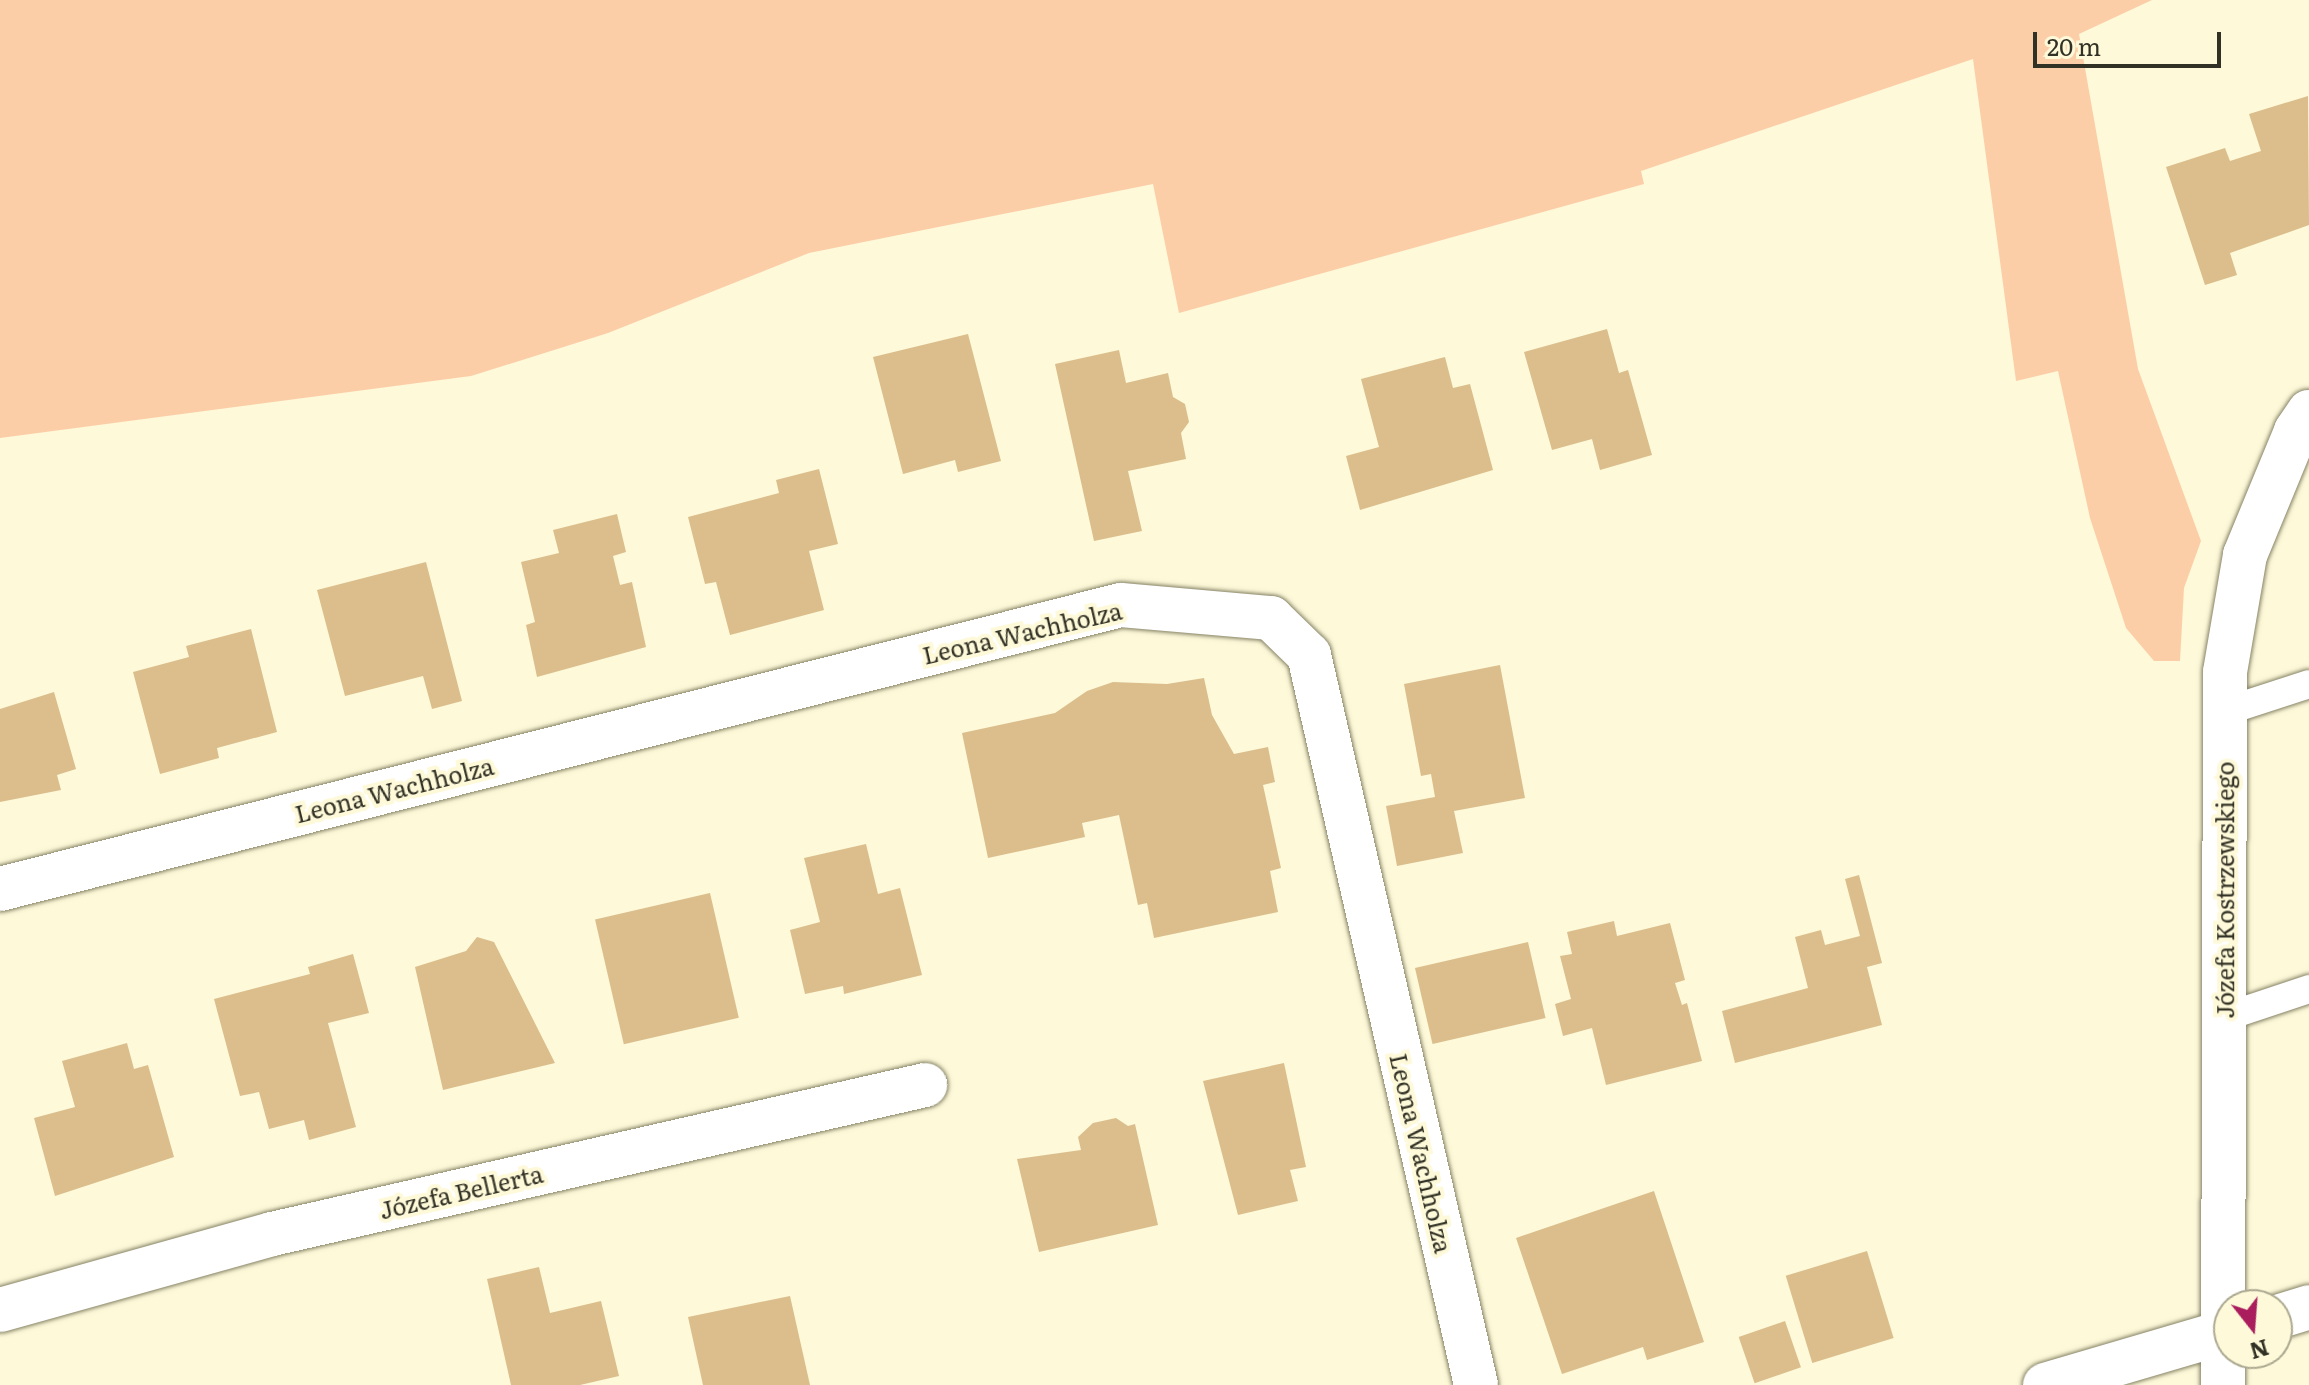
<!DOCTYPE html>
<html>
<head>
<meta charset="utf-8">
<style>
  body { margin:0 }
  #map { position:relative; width:2309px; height:1385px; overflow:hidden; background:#fdf9d9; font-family:Literata,serif }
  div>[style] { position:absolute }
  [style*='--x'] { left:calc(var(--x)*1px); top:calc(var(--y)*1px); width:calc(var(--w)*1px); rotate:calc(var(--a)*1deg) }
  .green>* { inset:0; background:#fccea8 }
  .building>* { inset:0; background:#dbbe8c; transform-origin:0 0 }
  .roads { filter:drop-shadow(0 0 2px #868366) drop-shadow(0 0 2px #868366) }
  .service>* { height:28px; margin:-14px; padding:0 14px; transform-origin:14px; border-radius:14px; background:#fff }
  .minor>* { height:44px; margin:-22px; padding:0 22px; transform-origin:22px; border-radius:22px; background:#fff }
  span { translate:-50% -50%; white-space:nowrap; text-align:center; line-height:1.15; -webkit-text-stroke:8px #fdf9d9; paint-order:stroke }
  .street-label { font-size:24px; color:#323125 }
  .north { position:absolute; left:2213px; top:1289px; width:80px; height:80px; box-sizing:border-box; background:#fdf9d9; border:2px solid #aca991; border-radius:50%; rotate:163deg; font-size:22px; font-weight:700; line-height:32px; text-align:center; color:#323125 }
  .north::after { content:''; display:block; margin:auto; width:28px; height:36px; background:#aa1e5d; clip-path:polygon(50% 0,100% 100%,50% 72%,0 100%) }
  .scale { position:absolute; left:2033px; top:32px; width:188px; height:36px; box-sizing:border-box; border:4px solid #323125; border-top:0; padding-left:10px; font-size:24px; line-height:28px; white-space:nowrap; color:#323125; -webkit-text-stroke:6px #fdf9d9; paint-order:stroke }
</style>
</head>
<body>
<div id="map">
  <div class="green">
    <div style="clip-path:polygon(0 0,2152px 0,2079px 34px,2138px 369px,2201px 541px,2184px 588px,2180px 661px,2154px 661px,2126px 628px,2090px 518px,2058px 371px,2016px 381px,1973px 59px,1641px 171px,1644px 184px,1179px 313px,1153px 184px,809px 253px,608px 333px,471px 376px,0 438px)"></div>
  </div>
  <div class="building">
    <div style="clip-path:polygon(2308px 96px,2309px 225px,2230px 253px,2237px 275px,2205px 285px,2166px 167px,2225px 148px,2230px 161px,2261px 151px,2249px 114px)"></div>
    <div style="clip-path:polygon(1607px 329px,1619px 373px,1628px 370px,1652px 455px,1600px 470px,1592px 439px,1552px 450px,1524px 352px)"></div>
    <div style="clip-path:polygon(968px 334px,1001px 461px,958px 472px,955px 460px,903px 474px,873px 357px)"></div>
    <div style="clip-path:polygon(1119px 350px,1126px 383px,1168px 373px,1173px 397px,1185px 404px,1189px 422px,1181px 433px,1186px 459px,1128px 471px,1142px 531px,1094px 541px,1055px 364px)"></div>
    <div style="clip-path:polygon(1445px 357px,1453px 388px,1470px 384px,1493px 470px,1360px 510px,1346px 456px,1379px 447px,1361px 379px)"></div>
    <div style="clip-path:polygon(819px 469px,838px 544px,809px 551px,824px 610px,730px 635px,716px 582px,705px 584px,688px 517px,779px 493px,776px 480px)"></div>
    <div style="clip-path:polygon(617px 514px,626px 552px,613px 556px,620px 585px,632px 582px,646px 647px,537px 677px,526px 625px,535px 622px,521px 562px,559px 553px,553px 530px)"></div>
    <div style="clip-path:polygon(426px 562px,462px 701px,432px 709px,423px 676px,345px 696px,317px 590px)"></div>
    <div style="clip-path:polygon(251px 629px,277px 732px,217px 748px,219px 758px,160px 774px,133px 672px,189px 657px,186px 646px)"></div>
    <div style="clip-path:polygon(1500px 665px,1525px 798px,1454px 811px,1463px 853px,1397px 866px,1386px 806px,1435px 797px,1431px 774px,1421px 776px,1404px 684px)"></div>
    <div style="clip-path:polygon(1204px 678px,1212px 715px,1234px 754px,1268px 747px,1275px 782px,1263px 785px,1281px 868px,1270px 871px,1278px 912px,1154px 938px,1147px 903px,1138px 905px,1119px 815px,1082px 823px,1085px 837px,988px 858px,962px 733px,1055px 713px,1087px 691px,1113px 682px,1167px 684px)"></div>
    <div style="clip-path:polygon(54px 692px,76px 769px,57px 775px,61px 790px,0 802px,0 709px)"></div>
    <div style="clip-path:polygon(866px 844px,878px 894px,900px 888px,922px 975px,844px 994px,843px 986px,805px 994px,790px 930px,820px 922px,804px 858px)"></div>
    <div style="clip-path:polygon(1859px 875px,1882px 963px,1867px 967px,1882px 1025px,1735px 1063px,1722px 1011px,1808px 988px,1795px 937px,1821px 930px,1825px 945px,1860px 936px,1845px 879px)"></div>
    <div style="left:710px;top:893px;width:128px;height:118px;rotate:77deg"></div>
    <div style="clip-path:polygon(1614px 921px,1617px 936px,1670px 923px,1685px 980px,1675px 983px,1682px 1005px,1687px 1003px,1702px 1061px,1606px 1085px,1592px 1028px,1563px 1036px,1555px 1004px,1571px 999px,1560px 956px,1572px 954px,1567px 932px)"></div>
    <div style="clip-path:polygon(477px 937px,494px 942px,555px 1063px,443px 1090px,415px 967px,466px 951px)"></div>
    <div style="left:1528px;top:942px;width:78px;height:116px;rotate:77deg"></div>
    <div style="clip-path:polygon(353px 954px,369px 1013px,328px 1023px,356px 1127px,309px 1140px,304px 1120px,269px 1129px,259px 1092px,240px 1096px,214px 999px,310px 974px,308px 967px)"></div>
    <div style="clip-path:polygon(127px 1043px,134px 1069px,148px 1065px,174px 1157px,55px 1196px,34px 1118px,75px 1107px,62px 1061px)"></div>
    <div style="clip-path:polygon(1284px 1063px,1306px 1167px,1290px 1170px,1298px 1201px,1238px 1215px,1203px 1081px)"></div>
    <div style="clip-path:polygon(1116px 1118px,1128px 1126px,1135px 1124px,1158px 1225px,1039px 1252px,1017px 1159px,1081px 1150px,1078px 1137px,1093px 1123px)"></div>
    <div style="clip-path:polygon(1654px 1191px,1704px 1342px,1647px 1360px,1643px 1347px,1562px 1374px,1516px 1238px)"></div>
    <div style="left:1867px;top:1251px;width:91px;height:85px;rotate:73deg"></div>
    <div style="clip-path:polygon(539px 1267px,550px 1313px,601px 1301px,619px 1376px,580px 1385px,511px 1385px,487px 1279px)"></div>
    <div style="clip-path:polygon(790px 1296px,810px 1385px,703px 1385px,688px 1317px)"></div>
    <div style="left:1785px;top:1321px;width:49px;height:49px;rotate:71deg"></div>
  </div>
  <div class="roads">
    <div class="service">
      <div style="--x:2223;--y:712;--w:90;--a:-18"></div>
      <div style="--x:2225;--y:1017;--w:89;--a:-18.4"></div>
    </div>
    <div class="minor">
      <div style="--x:0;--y:889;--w:1156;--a:-14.22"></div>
      <div style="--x:1121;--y:605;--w:151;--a:5"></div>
      <div style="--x:1271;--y:618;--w:53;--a:44.2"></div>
      <div style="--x:1309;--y:655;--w:749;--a:77.11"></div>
      <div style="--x:0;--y:1310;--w:282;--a:-15.6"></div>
      <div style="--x:272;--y:1234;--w:670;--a:-12.85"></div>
      <div style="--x:2277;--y:1317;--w:34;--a:-17"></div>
      <div style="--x:2045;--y:1385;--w:192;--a:-16.4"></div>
      <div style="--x:2223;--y:1385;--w:713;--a:-89.84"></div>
      <div style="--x:2225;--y:672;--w:119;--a:-80.3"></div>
      <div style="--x:2245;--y:555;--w:134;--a:-67.6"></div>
      <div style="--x:2296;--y:431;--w:23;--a:-56"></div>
    </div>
  </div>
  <div class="street-label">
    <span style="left:1022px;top:632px;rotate:-13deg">Leona Wachholza</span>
    <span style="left:394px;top:789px;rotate:-14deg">Leona Wachholza</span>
    <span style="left:2224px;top:890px;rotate:-90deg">Józefa Kostrzewskiego</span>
    <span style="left:1422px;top:1153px;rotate:77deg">Leona Wachholza</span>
    <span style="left:461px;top:1191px;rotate:-13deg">Józefa Bellerta</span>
  </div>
  <div class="north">N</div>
  <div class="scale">20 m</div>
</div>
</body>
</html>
